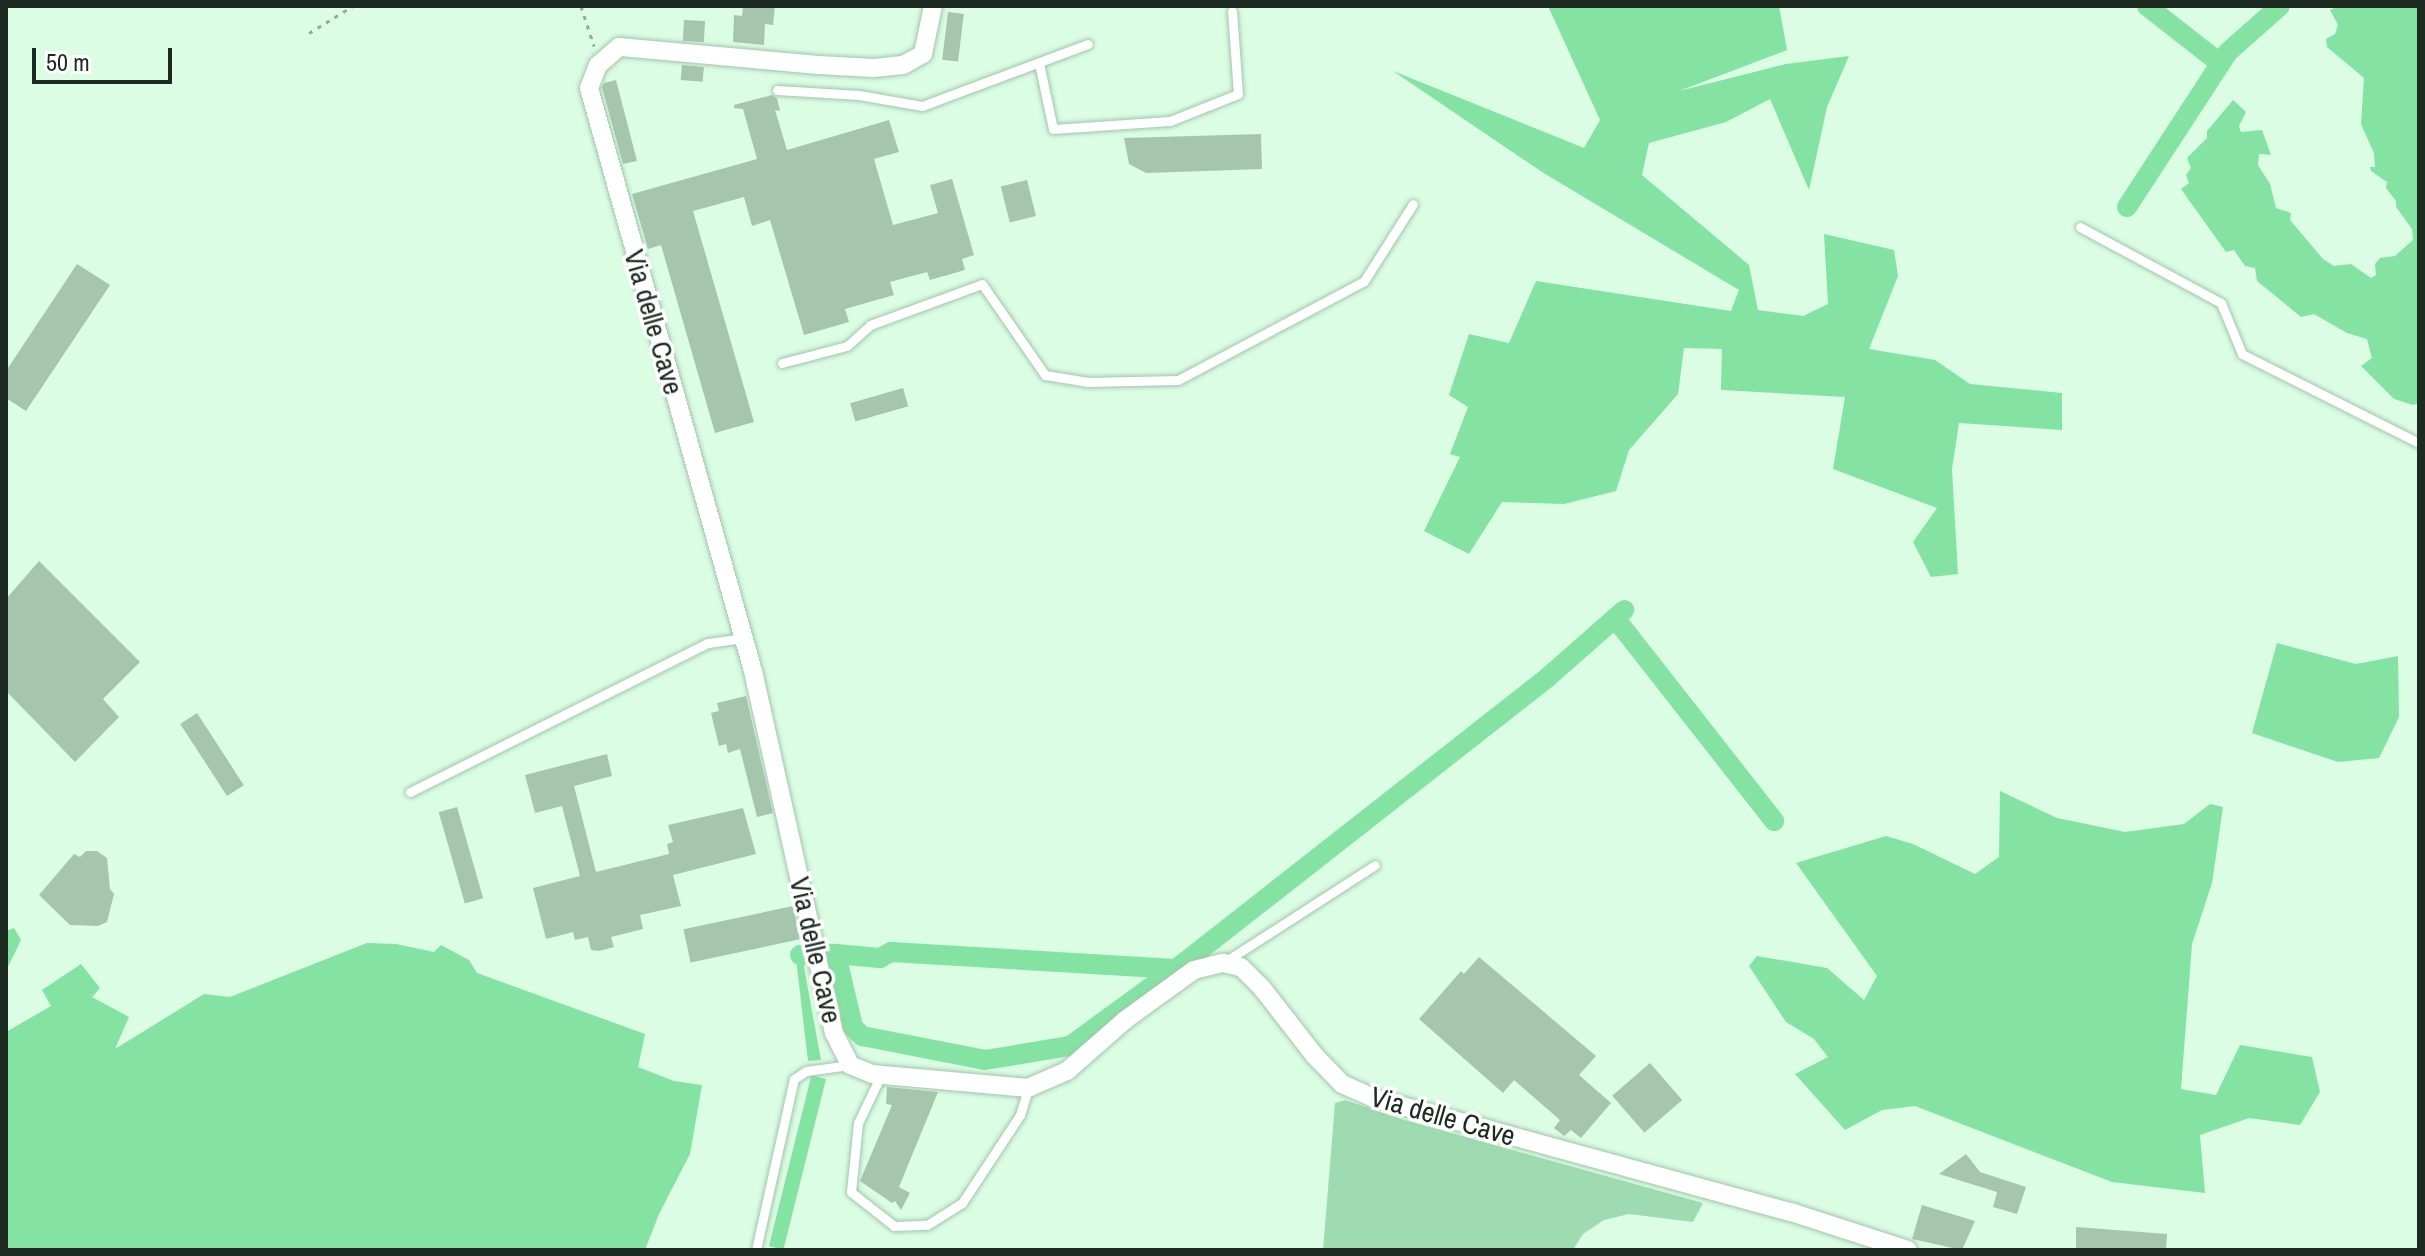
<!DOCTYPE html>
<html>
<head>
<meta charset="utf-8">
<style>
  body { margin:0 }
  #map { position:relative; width:2425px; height:1256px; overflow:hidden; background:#dafde3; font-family:"Archivo Narrow",sans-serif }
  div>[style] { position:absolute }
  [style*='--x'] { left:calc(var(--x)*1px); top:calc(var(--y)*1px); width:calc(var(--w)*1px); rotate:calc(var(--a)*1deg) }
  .green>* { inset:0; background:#9edbb0 }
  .water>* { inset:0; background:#84e3a3; transform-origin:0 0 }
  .canal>* { height:20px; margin:-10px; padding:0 10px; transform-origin:10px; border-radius:10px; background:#84e3a3 }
  .building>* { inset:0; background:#a5c6ad; transform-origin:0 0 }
  .path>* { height:3px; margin-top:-1.5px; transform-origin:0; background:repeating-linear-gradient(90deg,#91ac98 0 4px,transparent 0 10px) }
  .roads { filter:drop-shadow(0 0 2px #a3c4ac) drop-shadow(0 0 2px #a3c4ac) }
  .service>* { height:9px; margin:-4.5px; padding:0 4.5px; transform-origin:4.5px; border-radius:4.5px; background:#fff }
  .minor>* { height:18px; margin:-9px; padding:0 9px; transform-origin:9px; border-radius:9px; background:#fff }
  span { translate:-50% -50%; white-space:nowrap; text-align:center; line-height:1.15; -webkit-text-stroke:7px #fff; paint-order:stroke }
  .street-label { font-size:28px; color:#1d2a21 }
  .frame { position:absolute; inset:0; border:8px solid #1d2a21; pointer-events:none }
  .scale { position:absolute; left:32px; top:48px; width:140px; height:36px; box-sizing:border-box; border:4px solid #1d2a21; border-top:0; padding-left:10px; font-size:24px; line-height:28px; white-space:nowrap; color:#1d2a21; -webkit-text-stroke:6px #fff; paint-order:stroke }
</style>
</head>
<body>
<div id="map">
  <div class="green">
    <div style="clip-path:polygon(1345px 1100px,1401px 1119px,1703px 1203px,1693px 1222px,1629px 1214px,1604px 1220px,1583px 1234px,1573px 1250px,1323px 1250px,1335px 1103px)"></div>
  </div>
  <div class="water">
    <div style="clip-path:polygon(1548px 6px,1779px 6px,1787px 50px,1679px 91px,1786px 64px,1849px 56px,1827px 107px,1809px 190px,1770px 99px,1726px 122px,1649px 143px,1642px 175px,1749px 265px,1758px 310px,1803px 316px,1828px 304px,1824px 234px,1894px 250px,1898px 276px,1869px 349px,1935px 360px,1970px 384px,2062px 393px,2062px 430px,1959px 423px,1952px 469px,1958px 574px,1931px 577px,1913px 542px,1937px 508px,1833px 469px,1845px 397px,1721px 390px,1722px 349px,1684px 348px,1678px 394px,1629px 450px,1616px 491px,1564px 504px,1502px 502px,1469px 554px,1424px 531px,1460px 457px,1450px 454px,1468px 407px,1449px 395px,1469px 334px,1509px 343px,1536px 281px,1731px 311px,1739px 290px,1542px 172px,1393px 71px,1584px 148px,1600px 120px)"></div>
    <div style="clip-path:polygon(2338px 6px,2419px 6px,2419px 403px,2413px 405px,2394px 399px,2361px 366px,2372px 358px,2367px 339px,2347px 333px,2314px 314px,2301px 317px,2257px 281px,2255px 268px,2245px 266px,2234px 250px,2226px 252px,2181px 189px,2189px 183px,2186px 175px,2191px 168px,2187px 158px,2207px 138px,2207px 131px,2233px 100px,2246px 112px,2239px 126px,2241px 132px,2262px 130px,2271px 155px,2259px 154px,2258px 165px,2270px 184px,2276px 208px,2291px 213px,2290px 220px,2323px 259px,2334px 266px,2351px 264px,2371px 278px,2376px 275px,2375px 264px,2380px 258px,2395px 256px,2413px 240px,2412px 229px,2396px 207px,2396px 201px,2386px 188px,2387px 182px,2371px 171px,2370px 167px,2375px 167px,2374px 153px,2361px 124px,2364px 78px,2327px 47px,2326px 39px,2335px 34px,2338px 25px,2330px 10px)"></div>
    <div style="clip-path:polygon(2277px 643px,2356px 664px,2398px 656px,2399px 717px,2379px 758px,2338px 762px,2252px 733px)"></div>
    <div style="clip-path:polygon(2000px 791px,2057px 818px,2125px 832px,2184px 824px,2210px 804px,2223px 807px,2212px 883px,2192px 944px,2181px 1089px,2216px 1095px,2240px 1045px,2312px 1057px,2320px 1092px,2300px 1125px,2249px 1118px,2200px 1135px,2205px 1193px,2112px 1182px,1915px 1106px,1882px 1110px,1845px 1130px,1795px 1074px,1828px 1057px,1814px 1039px,1786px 1022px,1749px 966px,1757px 956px,1827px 968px,1864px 1000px,1877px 976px,1796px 863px,1886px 836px,1913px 844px,1975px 874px,1999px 857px)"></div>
    <div style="clip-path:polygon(14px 928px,21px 940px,6px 971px,6px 931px)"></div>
    <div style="clip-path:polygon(367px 943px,396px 944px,434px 952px,441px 945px,469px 960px,477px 973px,645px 1034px,638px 1067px,674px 1081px,702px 1085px,690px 1154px,659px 1214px,645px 1250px,6px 1250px,6px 1032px,51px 1006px,42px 990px,81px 964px,100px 988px,92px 997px,129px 1017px,115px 1049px,204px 994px,230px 997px)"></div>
    <div style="clip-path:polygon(795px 950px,803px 950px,805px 954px,804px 967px,821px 1060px,808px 1061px)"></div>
    <div style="left:826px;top:1079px;width:176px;height:15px;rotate:104deg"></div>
  </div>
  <div class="canal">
    <div style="--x:2147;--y:6;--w:93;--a:38"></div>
    <div style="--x:2127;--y:207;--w:185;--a:-56.9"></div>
    <div style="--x:2228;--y:52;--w:69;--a:-41.5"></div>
    <div style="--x:1615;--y:618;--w:258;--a:51.9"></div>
    <div style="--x:836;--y:954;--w:44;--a:5.2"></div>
    <div style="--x:880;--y:958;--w:13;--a:-29"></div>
    <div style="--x:891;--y:952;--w:285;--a:3.4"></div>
    <div style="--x:800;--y:955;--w:36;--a:-2"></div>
    <div style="--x:836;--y:954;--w:75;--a:76.9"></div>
    <div style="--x:853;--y:1027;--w:13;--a:45"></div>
    <div style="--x:862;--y:1036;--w:125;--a:11"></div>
    <div style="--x:985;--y:1060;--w:86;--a:-9.4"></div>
    <div style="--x:1070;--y:1046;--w:137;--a:-36.1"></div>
    <div style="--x:1181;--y:965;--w:465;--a:-38.1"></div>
    <div style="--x:1547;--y:678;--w:103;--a:-41.4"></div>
  </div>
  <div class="building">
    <div style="clip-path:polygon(743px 6px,775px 6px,773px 25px,765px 24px,764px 45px,733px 42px,734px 15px,742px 16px)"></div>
    <div style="left:948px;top:12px;width:16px;height:48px;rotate:7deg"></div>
    <div style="left:684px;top:20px;width:21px;height:21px;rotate:3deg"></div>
    <div style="left:682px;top:65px;width:22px;height:15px;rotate:5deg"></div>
    <div style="clip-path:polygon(616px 80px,637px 161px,623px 164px,602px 87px,604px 83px)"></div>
    <div style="clip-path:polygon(772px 95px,777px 98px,780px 111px,775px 110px,787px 150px,889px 120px,899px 152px,874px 159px,893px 225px,938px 213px,930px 185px,952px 179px,974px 255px,962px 259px,965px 270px,930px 280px,927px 272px,890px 282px,894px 295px,845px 309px,849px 322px,804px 335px,770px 220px,752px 226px,744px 197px,693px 211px,754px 422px,715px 433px,661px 245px,648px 249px,632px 194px,757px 159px,743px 109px,734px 108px,734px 105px)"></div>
    <div style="clip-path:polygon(1261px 134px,1262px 169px,1146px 173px,1129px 164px,1124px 138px)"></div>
    <div style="left:1027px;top:180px;width:37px;height:27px;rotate:76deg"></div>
    <div style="clip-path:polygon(77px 264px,110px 285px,26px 411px,6px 398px,6px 371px)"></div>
    <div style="left:903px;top:388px;width:19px;height:55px;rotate:74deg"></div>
    <div style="clip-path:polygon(39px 561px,140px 662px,103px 699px,119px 717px,75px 762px,6px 691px,6px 599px)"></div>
    <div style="clip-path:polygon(746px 696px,773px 813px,757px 817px,740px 749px,728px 753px,726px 744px,719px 746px,711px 713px,719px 711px,717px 703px)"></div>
    <div style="left:197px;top:713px;width:86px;height:20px;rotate:57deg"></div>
    <div style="clip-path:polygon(607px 754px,612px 776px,574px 786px,596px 872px,669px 854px,667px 844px,673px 842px,668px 825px,743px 808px,756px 854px,673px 875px,681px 906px,640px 915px,643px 929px,611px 937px,614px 947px,599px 951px,591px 950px,588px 937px,575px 940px,573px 932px,546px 939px,533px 888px,580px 876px,562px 806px,535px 813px,525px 775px)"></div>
    <div style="left:457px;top:807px;width:95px;height:19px;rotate:74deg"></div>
    <div style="clip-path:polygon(86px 851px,97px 851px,107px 858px,110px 889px,114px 894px,107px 922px,98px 926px,70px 925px,39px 895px,74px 854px,80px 857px)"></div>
    <div style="left:793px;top:906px;width:34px;height:112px;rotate:78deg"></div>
    <div style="clip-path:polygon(1479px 957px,1596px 1056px,1579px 1075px,1611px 1103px,1581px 1138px,1571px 1130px,1564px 1136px,1554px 1128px,1560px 1120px,1514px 1080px,1503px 1093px,1419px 1019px,1461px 971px,1464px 974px)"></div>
    <div style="left:1650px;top:1063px;width:49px;height:50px;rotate:49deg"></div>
    <div style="clip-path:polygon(887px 1087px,938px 1092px,899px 1187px,910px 1193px,901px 1210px,895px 1201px,892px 1203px,860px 1181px,892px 1105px,886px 1104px)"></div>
    <div style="clip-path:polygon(1966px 1154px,1980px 1172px,2026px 1187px,2017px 1214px,1993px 1207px,1997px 1192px,1939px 1174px)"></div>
    <div style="clip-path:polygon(1922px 1205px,1975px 1221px,1962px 1250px,1912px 1239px)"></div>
    <div style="clip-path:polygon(2076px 1227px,2167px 1234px,2166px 1250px,2076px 1250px)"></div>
  </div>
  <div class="path">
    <div style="--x:581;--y:6;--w:42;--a:72"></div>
    <div style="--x:309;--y:33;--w:52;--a:-31.5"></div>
  </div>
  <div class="roads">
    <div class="service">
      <div style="--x:1039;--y:63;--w:67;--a:78"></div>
      <div style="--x:1053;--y:129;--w:117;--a:-3.9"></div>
      <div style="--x:1170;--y:121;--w:73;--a:-21.7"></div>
      <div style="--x:1238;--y:94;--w:83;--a:-94.1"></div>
      <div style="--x:777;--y:90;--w:82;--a:3.5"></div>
      <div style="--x:859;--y:95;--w:64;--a:9.9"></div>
      <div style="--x:922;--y:106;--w:177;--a:-20.5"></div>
      <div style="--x:2080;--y:227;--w:160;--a:28.3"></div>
      <div style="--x:2221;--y:303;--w:55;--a:67.6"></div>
      <div style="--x:2242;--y:354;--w:198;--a:26.7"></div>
      <div style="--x:782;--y:363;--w:67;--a:-14.7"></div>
      <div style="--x:847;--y:346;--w:31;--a:-42"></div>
      <div style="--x:870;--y:325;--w:119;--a:-20.1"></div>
      <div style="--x:982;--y:284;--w:111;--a:55.3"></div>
      <div style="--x:1045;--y:375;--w:44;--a:9.2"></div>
      <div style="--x:1088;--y:382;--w:90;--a:-1.3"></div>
      <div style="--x:1178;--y:380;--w:211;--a:-28"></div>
      <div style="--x:1364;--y:281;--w:91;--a:-57.5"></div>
      <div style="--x:410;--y:792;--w:333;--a:-26.6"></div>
      <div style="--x:708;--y:643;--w:36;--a:-8"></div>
      <div style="--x:1226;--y:961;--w:177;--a:-32.8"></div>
      <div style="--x:881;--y:1075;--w:53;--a:115.6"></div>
      <div style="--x:858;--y:1123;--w:69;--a:95.8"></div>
      <div style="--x:851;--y:1192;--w:55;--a:38.3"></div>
      <div style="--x:894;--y:1226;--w:33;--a:-2"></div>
      <div style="--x:927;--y:1225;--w:41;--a:-32.2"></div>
      <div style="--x:962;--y:1203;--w:105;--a:-56.6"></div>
      <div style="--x:1020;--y:1115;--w:28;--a:-73"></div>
      <div style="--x:756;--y:1250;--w:175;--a:-77.5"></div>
      <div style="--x:794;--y:1079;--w:14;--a:-34"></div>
      <div style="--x:806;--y:1071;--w:44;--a:-7.8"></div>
    </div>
    <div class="minor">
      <div style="--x:933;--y:6;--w:49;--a:101.8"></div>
      <div style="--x:923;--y:54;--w:23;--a:151"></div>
      <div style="--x:903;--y:65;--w:29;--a:174"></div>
      <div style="--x:874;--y:68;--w:56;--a:-176.9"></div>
      <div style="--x:818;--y:65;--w:200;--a:-174.8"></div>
      <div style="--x:619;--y:47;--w:28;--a:139"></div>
      <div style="--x:598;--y:65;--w:25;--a:111"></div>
      <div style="--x:589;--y:88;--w:606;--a:74.29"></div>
      <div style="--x:753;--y:671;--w:371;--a:77.4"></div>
      <div style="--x:834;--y:1033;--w:36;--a:63"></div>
      <div style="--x:850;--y:1065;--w:24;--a:22"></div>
      <div style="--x:872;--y:1074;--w:157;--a:5.1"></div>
      <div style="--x:1028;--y:1088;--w:43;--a:-23.6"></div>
      <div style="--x:1067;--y:1071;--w:77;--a:-41.3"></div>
      <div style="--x:1125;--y:1020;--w:85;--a:-35.9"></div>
      <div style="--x:1194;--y:970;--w:30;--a:-14"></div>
      <div style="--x:1223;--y:963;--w:18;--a:13"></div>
      <div style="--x:1241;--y:967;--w:30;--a:45"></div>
      <div style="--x:1262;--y:988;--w:86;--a:52.1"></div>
      <div style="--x:1315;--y:1056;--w:39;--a:46"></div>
      <div style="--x:1342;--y:1084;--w:34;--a:24"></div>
      <div style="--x:1373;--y:1098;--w:433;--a:15.3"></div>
      <div style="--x:1791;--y:1212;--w:123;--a:18"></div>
    </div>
  </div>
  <div class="street-label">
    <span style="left:654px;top:322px;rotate:74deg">Via delle Cave</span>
    <span style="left:816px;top:950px;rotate:77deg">Via delle Cave</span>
    <span style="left:1443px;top:1116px;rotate:16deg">Via delle Cave</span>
  </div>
  <div class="frame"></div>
  <div class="scale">50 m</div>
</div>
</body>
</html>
